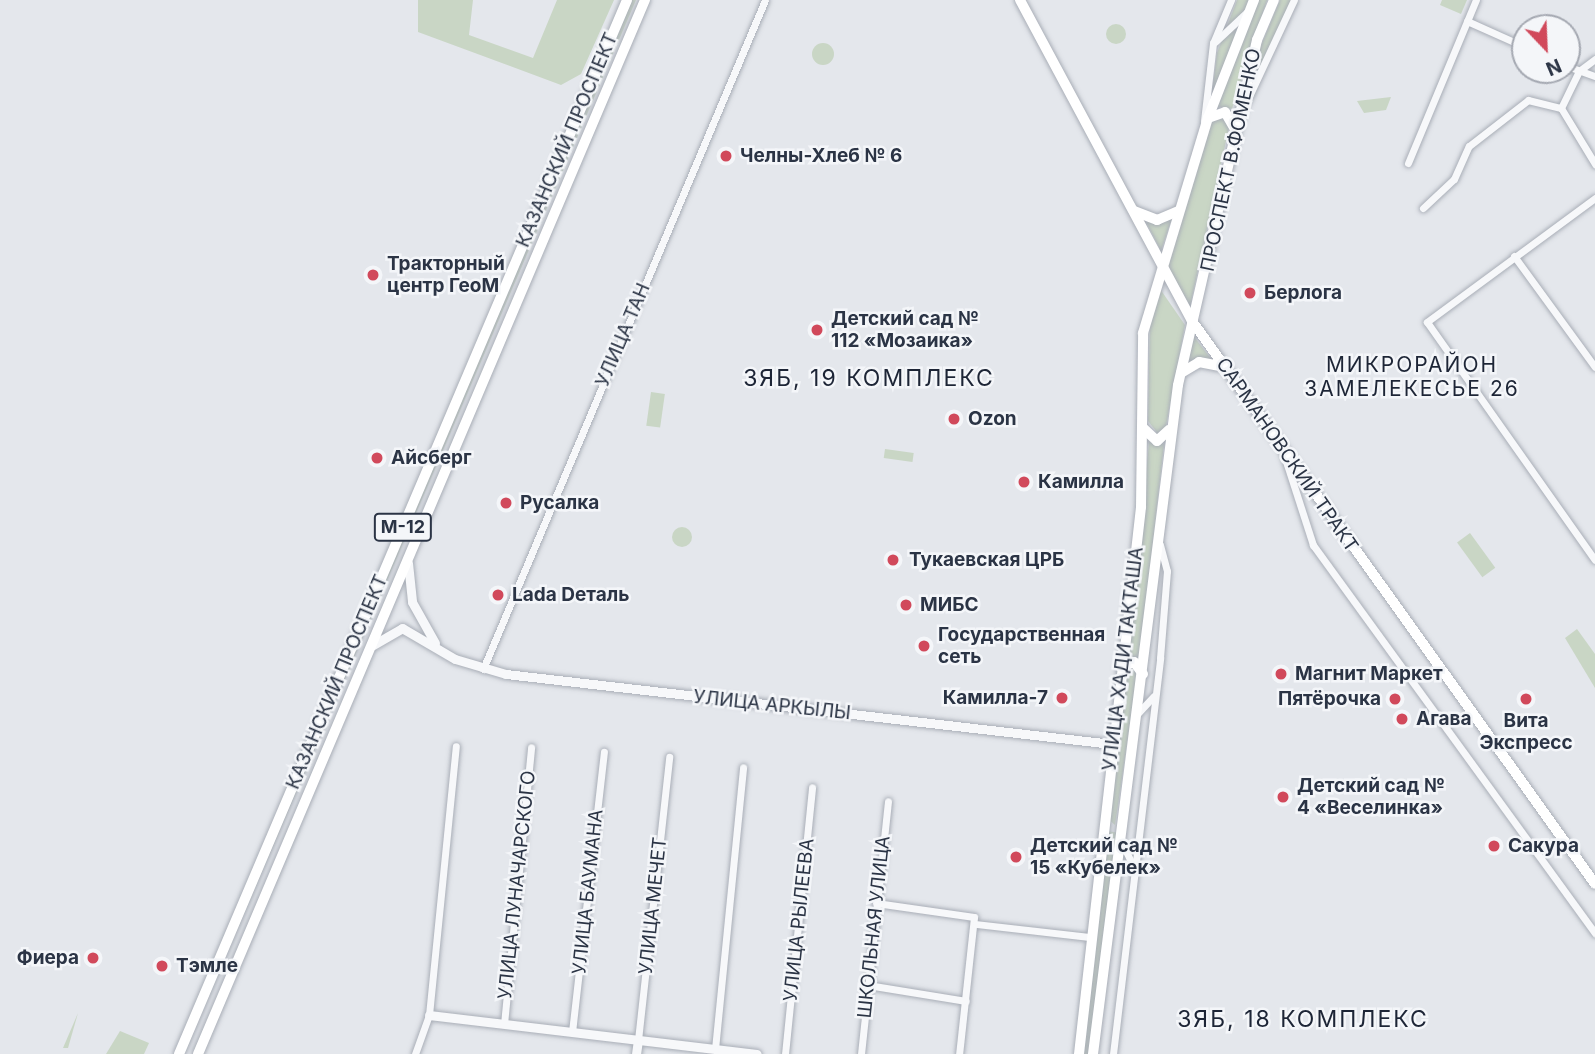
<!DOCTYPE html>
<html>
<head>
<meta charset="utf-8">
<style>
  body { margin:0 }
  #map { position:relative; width:1595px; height:1054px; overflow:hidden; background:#e4e7ec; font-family:Inter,sans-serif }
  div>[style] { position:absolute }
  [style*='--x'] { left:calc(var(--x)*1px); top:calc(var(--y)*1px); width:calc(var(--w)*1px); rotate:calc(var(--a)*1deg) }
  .green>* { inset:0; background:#c9d6c5; transform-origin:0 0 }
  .round { border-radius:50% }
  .roads { filter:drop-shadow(0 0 2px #a9aeb7) drop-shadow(0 0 2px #a9aeb7) }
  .minor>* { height:7px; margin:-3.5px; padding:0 3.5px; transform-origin:3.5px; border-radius:3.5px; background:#f7f8fa }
  .tertiary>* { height:9px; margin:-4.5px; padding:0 4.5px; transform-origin:4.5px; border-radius:4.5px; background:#f7f8fa }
  .secondary>* { height:10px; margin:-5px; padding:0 5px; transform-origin:5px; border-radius:5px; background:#fff }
  .primary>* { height:10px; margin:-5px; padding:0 5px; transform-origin:5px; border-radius:5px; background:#fff }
  .dots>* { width:19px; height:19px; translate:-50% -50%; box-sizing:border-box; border:4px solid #f4f6f9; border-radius:50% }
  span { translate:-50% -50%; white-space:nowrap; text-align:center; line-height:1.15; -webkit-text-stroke:5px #f4f6f9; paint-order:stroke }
  .shield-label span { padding:2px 5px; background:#f4f6f9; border:2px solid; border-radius:5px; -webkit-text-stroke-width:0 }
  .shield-label { font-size:18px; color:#2b3445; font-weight:700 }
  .street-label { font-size:19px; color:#2b3445 }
  .poi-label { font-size:19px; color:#2b3445; font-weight:700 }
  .left { translate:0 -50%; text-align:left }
  .right { translate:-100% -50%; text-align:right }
  .neighbourhood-label { font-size:21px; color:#1d2536; letter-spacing:2px }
  .quarter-label { font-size:23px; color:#1d2536; letter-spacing:2px }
  .north { position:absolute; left:1511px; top:14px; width:70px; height:70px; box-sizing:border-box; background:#f4f6f9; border:2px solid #a4a8b1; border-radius:50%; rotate:157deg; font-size:19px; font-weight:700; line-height:28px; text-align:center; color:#2b3445 }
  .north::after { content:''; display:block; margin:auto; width:24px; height:32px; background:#d1495b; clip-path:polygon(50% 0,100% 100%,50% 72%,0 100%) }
</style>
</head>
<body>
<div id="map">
  <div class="green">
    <div style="clip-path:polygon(418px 0,473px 0,469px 35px,533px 58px,557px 0,614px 0,581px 74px,561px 85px,418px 32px)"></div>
    <div style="clip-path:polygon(632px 0,636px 0,184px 1054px)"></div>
    <div style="clip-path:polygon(1237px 0,1251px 0,1212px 93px,1217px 53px)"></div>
    <div style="clip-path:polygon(1257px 0,1267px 0,1232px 109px,1216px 106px)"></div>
    <div style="clip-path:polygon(1280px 0,1292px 0,1250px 93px,1260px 48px)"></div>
    <div style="clip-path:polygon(1442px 0,1467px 0,1461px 14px,1440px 5px)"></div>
    <div class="round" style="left:1106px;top:24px;width:20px;height:20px"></div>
    <div class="round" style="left:812px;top:43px;width:22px;height:22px"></div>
    <div style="clip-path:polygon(1391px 97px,1386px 110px,1364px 113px,1357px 101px)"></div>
    <div style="clip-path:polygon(1222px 114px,1229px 127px,1190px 307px,1166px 262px,1212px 117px)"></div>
    <div style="clip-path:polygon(1172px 218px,1161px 251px,1146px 222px)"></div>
    <div style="clip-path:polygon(1158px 286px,1185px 325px,1166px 426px,1159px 435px,1148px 421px,1150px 321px)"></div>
    <div style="clip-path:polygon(1192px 334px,1211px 359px,1187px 363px)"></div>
    <div style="left:651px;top:392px;width:14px;height:34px;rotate:8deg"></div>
    <div style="clip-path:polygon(1149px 442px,1164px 444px,1140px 658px,1129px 656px)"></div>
    <div style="left:885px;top:449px;width:29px;height:9px;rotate:8deg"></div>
    <div class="round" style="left:672px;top:527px;width:20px;height:20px"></div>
    <div style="left:1470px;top:533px;width:43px;height:16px;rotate:54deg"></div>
    <div style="clip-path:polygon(1577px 629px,1595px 654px,1595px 688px,1565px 638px)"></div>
    <div style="clip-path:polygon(1134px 667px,1138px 670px,1115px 825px,1109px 820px,1127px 669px)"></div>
    <div style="clip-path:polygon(1108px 831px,1119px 833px,1090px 1054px,1083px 1054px)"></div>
    <div style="clip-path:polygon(78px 1013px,68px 1048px,63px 1048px)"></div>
    <div style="clip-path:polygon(120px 1031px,149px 1043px,144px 1054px,106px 1054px)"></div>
  </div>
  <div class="roads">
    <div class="minor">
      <div style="--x:1467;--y:21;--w:64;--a:24.1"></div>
      <div style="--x:1215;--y:42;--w:44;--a:-43.2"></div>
      <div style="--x:1567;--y:66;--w:30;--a:20"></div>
      <div style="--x:1244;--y:107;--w:118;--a:-65"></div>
      <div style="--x:1561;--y:108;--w:66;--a:58.7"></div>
      <div style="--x:1204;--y:121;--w:79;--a:-83.4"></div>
      <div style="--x:1213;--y:43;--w:47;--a:-67.3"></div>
      <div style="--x:1408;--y:163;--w:177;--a:-67.4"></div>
      <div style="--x:1595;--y:198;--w:209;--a:143.6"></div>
      <div style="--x:1427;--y:322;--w:291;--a:54.8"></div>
      <div style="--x:1423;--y:208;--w:42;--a:-43.1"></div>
      <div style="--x:1454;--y:179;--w:36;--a:-66"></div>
      <div style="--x:1469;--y:146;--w:75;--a:-37.9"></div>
      <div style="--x:1528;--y:100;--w:34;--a:14"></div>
      <div style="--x:1561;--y:108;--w:41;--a:-64.1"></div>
      <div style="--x:1579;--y:71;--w:20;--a:-37"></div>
      <div style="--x:1514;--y:256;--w:137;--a:53.9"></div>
      <div style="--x:1283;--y:452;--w:98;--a:72.1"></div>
      <div style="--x:1313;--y:545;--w:480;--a:54"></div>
      <div style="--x:483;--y:669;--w:726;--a:-67.14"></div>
      <div style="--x:1138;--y:713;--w:23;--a:-47"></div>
      <div style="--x:1122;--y:843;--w:28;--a:64"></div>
      <div style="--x:876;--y:903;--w:99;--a:8.1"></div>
      <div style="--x:974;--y:917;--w:138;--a:96.2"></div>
      <div style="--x:976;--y:924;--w:115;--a:6.5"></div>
      <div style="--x:868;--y:985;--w:99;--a:9.3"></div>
      <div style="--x:504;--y:1024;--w:278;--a:-84.4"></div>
      <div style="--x:572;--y:1032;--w:282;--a:-83.5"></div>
      <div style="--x:638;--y:1040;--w:285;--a:-83.7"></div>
      <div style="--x:715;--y:1049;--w:283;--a:-84.3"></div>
      <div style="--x:415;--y:1054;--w:41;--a:-70.3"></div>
      <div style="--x:429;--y:1015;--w:270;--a:-84.3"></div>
      <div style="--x:785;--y:1054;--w:268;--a:-84.2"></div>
      <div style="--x:861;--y:1054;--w:254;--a:-83.9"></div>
      <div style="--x:1113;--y:1054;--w:399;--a:-83.2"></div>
      <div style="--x:1160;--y:658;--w:87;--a:-85.4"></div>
      <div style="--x:1167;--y:571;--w:28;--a:-105"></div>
    </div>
    <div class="tertiary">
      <div style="--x:408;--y:563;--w:39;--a:84"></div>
      <div style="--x:412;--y:602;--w:47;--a:60.7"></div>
      <div style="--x:373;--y:645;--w:34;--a:-30"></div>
      <div style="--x:402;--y:628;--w:61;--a:30.3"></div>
      <div style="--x:455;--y:659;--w:53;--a:16.4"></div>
      <div style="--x:506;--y:674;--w:610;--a:6.59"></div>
      <div style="--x:429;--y:1015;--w:330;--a:6.8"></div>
      <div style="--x:636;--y:1054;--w:14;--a:-82"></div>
    </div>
    <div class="secondary">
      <div style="--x:1208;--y:118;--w:18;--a:-19"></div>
      <div style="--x:1225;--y:112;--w:20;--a:60"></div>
      <div style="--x:1134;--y:211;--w:25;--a:21"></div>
      <div style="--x:1157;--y:220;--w:23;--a:-23"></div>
      <div style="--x:1181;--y:373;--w:21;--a:-31"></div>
      <div style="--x:1199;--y:362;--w:25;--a:11"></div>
      <div style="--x:1143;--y:428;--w:19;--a:43"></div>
      <div style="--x:1157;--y:441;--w:16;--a:-43"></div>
      <div style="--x:1121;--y:667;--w:14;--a:-21"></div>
      <div style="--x:1134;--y:662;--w:15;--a:53"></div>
      <div style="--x:1079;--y:1054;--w:551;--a:-83.53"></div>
      <div style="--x:1141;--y:507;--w:174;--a:-89.3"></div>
      <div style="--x:1143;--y:333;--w:225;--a:-73.2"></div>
      <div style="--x:1208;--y:118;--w:127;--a:-68.7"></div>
      <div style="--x:1093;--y:1054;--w:674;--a:-82.76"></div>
      <div style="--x:1178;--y:385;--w:354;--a:-77.1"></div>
      <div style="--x:1257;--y:40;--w:43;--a:-67"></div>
    </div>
    <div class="primary">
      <div style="--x:1020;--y:0;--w:364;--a:61.8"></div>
      <div style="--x:1192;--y:321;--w:692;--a:54.4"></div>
      <div style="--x:179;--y:1054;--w:1145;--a:-66.97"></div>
      <div style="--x:198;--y:1054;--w:1145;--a:-67.02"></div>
    </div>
  </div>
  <div class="dots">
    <div style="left:726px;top:156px;background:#d1495b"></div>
    <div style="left:373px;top:275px;background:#d1495b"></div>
    <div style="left:1250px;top:293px;background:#d1495b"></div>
    <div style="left:817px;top:330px;background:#d1495b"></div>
    <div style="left:954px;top:419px;background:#d1495b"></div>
    <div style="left:377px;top:458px;background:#d1495b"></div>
    <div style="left:1024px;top:482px;background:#d1495b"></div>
    <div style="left:506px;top:503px;background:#d1495b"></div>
    <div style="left:893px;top:560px;background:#d1495b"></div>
    <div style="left:498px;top:595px;background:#d1495b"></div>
    <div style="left:906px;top:605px;background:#d1495b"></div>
    <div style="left:924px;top:646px;background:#d1495b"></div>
    <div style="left:1281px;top:674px;background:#d1495b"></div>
    <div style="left:1062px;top:698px;background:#d1495b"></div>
    <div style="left:1395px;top:699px;background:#d1495b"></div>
    <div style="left:1526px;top:699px;background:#d1495b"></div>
    <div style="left:1402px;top:719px;background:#d1495b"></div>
    <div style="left:1283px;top:797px;background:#d1495b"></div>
    <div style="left:1494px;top:846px;background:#d1495b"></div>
    <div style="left:1016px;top:857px;background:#d1495b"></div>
    <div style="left:93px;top:958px;background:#d1495b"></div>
    <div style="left:162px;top:966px;background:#d1495b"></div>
  </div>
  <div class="shield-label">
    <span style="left:403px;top:527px">М-12</span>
  </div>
  <div class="street-label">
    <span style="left:567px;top:140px;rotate:-67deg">КАЗАНСКИЙ ПРОСПЕКТ</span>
    <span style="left:1231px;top:160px;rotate:-78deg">ПРОСПЕКТ В.ФОМЕНКО</span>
    <span style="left:623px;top:335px;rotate:-67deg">УЛИЦА ТАН</span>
    <span style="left:1287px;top:455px;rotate:55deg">САРМАНОВСКИЙ ТРАКТ</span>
    <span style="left:1123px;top:659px;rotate:-83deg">УЛИЦА ХАДИ ТАКТАША</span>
    <span style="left:337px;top:682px;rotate:-67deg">КАЗАНСКИЙ ПРОСПЕКТ</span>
    <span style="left:772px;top:705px;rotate:6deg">УЛИЦА АРКЫЛЫ</span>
    <span style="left:517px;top:885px;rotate:-84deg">УЛИЦА ЛУНАЧАРСКОГО</span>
    <span style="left:588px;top:892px;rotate:-84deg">УЛИЦА БАУМАНА</span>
    <span style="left:653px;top:906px;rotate:-84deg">УЛИЦА МЕЧЕТ</span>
    <span style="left:799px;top:920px;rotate:-84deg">УЛИЦА РЫЛЕЕВА</span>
    <span style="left:874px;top:927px;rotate:-84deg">ШКОЛЬНАЯ УЛИЦА</span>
  </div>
  <div class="poi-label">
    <span class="left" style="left:740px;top:156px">Челны-Хлеб № 6</span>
    <span class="left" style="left:387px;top:275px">Тракторный<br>центр ГеоМ</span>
    <span class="left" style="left:1264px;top:293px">Берлога</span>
    <span class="left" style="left:831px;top:330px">Детский сад №<br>112 «Мозаика»</span>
    <span class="left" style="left:968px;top:419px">Ozon</span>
    <span class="left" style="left:391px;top:458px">Айсберг</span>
    <span class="left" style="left:1038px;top:482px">Камилла</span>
    <span class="left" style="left:520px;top:503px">Русалка</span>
    <span class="left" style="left:909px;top:560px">Тукаевская ЦРБ</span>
    <span class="left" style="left:512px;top:595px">Lada Dеталь</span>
    <span class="left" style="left:920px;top:605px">МИБС</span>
    <span class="left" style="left:938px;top:646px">Государственная<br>сеть</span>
    <span class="left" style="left:1295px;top:674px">Магнит Маркет</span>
    <span class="right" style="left:1048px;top:698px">Камилла-7</span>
    <span class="right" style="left:1381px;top:699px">Пятёрочка</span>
    <span class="left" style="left:1416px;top:719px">Агава</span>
    <span style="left:1526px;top:732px">Вита<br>Экспресс</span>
    <span class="left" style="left:1297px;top:797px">Детский сад №<br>4 «Веселинка»</span>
    <span class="left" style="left:1030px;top:857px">Детский сад №<br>15 «Кубелек»</span>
    <span class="left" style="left:1508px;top:846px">Сакура</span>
    <span class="right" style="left:79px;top:958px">Фиера</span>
    <span class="left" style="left:176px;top:966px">Тэмле</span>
  </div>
  <div class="neighbourhood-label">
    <span style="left:1412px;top:377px">МИКРОРАЙОН<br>ЗАМЕЛЕКЕСЬЕ 26</span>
  </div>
  <div class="quarter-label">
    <span style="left:869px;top:378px">ЗЯБ, 19 КОМПЛЕКС</span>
    <span style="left:1303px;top:1019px">ЗЯБ, 18 КОМПЛЕКС</span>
  </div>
  <div class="north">N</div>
</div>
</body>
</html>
